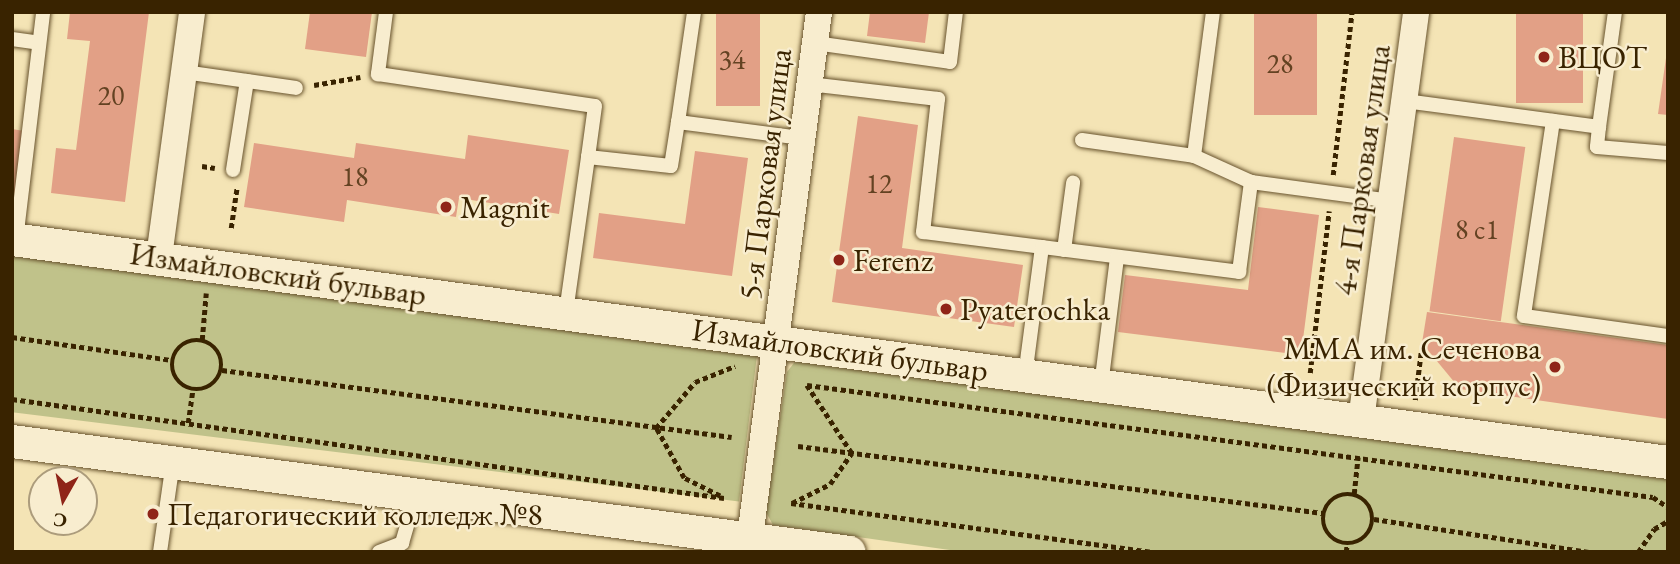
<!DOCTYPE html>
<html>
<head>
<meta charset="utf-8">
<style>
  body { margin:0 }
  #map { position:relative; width:1680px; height:564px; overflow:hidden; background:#f4e4b5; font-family:"EB Garamond",serif }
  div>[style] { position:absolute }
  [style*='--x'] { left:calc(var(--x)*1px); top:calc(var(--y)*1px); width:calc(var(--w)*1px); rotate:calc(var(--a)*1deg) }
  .green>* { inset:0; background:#c0c28a; transform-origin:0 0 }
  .building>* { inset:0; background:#e2a086; transform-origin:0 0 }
  .path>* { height:4.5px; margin-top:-2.25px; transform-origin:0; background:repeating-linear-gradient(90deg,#392300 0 5px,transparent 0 8.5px) }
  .path>.ring { margin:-2.25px; padding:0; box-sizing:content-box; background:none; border:4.5px solid #392300; border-radius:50% }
  .roads { filter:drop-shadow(0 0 2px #68532d) drop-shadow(0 0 2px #68532d) }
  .service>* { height:14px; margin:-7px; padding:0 7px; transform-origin:7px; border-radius:7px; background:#f8edcf }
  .minor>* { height:26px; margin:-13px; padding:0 13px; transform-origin:13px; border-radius:13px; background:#f8edcf }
  .tertiary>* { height:33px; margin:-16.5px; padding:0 16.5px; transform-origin:16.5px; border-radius:16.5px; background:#f8edcf }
  .dots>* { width:19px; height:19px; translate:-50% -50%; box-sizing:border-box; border:4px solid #f8edcf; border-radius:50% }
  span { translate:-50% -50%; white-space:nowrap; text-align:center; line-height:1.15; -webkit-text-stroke:5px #f8edcf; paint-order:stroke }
  .number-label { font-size:28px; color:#634222 }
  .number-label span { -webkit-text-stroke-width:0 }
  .poi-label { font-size:32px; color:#392300 }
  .left { translate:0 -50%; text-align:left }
  .right { translate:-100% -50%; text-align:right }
  .street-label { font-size:32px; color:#392300 }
  .frame { position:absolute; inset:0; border:14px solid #392300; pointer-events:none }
  .north { position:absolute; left:28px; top:466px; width:70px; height:70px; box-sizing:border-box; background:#f8edcf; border:2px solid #ac9c7c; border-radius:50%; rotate:189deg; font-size:19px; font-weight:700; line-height:28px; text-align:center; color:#392300 }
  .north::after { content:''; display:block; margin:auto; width:24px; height:32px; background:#8f2418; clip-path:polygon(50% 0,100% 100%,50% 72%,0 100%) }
</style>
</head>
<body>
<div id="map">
  <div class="green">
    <div style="left:12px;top:252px;width:752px;height:159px;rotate:7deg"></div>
    <div style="clip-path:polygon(797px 359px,1668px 478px,1668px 552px,964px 552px,773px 525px,766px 512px,787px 372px)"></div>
  </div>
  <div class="building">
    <div style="clip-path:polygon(70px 12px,149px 12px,125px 202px,51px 193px,56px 148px,76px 150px,90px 41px,67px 39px)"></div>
    <div style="clip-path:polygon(310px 12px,372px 12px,366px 57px,305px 49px)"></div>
    <div style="left:716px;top:12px;width:44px;height:94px"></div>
    <div style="clip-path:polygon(870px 12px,929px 12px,925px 43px,867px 36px)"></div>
    <div style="left:1254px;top:12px;width:63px;height:103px"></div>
    <div style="left:1516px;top:12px;width:67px;height:91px"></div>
    <div style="clip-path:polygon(1666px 58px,1668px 58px,1668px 115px,1658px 114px)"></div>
    <div style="clip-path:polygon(858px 116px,918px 125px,902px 248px,1023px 265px,1014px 327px,832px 302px)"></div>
    <div style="clip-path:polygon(12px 129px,24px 131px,15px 195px,12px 195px)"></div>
    <div style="clip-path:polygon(468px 135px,569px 150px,559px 214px,459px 198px,456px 217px,347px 200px,344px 222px,244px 207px,254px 143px,354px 158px,356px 143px,465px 159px)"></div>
    <div style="left:1454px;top:137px;width:72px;height:176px;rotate:8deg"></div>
    <div style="clip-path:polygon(695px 151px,748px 158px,732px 276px,593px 258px,599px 213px,685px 224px)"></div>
    <div style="clip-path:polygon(1258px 207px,1319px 215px,1301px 355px,1118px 332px,1125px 275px,1248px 290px)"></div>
    <div style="clip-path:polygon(1427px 312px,1668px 345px,1668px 419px,1460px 389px,1422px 343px)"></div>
  </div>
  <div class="path">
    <div style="--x:314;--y:85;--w:47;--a:-9.9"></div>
    <div style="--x:202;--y:166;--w:13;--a:9"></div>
    <div style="--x:1333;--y:175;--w:164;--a:-83.4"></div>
    <div style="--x:231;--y:228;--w:41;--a:-81.7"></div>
    <div style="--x:12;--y:337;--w:162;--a:8.2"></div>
    <div style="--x:202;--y:340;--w:47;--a:-85.1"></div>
    <div class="ring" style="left:172px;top:340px;width:45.5px;height:45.5px"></div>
    <div style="--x:222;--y:370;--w:514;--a:7.48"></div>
    <div style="--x:1310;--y:373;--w:163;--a:-83.3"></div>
    <div style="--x:807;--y:385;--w:853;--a:7.54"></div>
    <div style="--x:1653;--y:497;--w:18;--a:34"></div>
    <div style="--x:807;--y:385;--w:82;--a:56.5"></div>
    <div style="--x:12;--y:399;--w:719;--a:7.92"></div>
    <div style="--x:1415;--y:400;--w:48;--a:-82.9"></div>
    <div style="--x:188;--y:423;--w:34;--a:-82"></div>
    <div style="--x:798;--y:446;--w:529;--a:7.27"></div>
    <div style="--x:1354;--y:494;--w:37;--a:-84"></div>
    <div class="ring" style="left:1323px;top:494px;width:45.5px;height:45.5px"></div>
    <div style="--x:720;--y:496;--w:40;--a:-153.4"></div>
    <div style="--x:684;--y:478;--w:57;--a:-119.2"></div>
    <div style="--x:656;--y:428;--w:60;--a:-49.7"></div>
    <div style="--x:695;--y:382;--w:43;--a:-21.8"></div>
    <div style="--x:791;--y:503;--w:367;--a:7.7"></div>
    <div style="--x:792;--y:503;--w:42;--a:-26.6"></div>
    <div style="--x:830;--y:484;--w:38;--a:-55"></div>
    <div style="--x:1374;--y:519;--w:219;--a:8.7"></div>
    <div style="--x:1346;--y:552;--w:8;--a:-83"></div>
    <div style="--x:1638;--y:552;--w:28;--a:-55"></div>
    <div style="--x:1654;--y:529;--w:16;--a:-30"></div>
  </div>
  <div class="roads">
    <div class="service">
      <div style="--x:386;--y:12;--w:63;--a:97.4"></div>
      <div style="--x:378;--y:74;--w:219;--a:8.4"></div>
      <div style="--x:595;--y:106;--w:51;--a:97.8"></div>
      <div style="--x:12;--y:39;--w:27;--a:8"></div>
      <div style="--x:815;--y:43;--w:136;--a:8"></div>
      <div style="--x:950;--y:62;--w:50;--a:-83.2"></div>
      <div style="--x:184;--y:72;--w:113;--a:8.1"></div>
      <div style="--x:809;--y:84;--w:130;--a:6.6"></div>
      <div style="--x:938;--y:99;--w:134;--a:96.4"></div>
      <div style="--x:923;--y:232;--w:120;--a:7.2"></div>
      <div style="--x:1405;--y:101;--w:196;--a:7.6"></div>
      <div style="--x:1599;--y:127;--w:20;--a:96"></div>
      <div style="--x:1597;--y:147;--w:71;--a:4.8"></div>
      <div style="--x:1553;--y:121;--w:197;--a:98.5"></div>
      <div style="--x:1524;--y:316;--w:145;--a:7.9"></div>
      <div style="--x:678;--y:122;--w:111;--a:-81.7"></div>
      <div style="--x:1599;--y:127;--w:116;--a:-82.1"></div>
      <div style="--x:1082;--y:140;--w:113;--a:8.1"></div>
      <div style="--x:1194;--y:156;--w:63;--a:24.5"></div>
      <div style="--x:1194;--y:156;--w:145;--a:-82.5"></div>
      <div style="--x:233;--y:170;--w:90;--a:-81.1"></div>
      <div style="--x:16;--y:240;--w:230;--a:-83.2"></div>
      <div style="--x:1064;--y:250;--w:68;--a:-82.3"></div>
      <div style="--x:566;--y:312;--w:157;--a:-81.9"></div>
      <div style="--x:588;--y:157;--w:83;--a:6.2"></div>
      <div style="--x:671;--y:166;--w:45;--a:-81"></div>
      <div style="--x:678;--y:122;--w:125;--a:7.4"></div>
      <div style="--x:1025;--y:376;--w:130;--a:-82.5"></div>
      <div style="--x:1042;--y:247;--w:199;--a:7.2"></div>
      <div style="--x:1239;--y:272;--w:91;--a:-82.4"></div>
      <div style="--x:1251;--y:182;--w:141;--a:7.7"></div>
      <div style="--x:1101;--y:386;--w:130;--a:-82.9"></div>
      <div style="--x:160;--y:552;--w:91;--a:-81.8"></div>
      <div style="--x:379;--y:552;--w:25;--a:-21"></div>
      <div style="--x:402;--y:543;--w:50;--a:-73.7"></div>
    </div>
    <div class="minor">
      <div style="--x:159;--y:257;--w:247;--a:-82.3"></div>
      <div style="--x:1361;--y:420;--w:412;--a:-82.3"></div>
      <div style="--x:748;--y:552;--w:545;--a:-82.51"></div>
    </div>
    <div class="tertiary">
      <div style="--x:12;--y:239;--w:1671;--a:7.67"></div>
      <div style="--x:12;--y:441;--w:844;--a:7.55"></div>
    </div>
  </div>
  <div class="dots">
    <div style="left:1544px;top:57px;background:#8f2418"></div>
    <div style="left:446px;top:207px;background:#8f2418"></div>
    <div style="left:839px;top:260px;background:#8f2418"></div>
    <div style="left:946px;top:309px;background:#8f2418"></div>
    <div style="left:1555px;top:367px;background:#8f2418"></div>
    <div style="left:153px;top:514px;background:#8f2418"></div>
  </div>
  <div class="number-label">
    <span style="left:732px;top:59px">34</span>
    <span style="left:1280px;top:63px">28</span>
    <span style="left:111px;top:95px">20</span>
    <span style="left:355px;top:176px">18</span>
    <span style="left:879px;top:183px">12</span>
    <span style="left:1477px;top:229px">8 с1</span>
  </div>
  <div class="poi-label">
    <span class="left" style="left:1558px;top:57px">ВЦОТ</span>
    <span class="left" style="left:460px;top:207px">Magnit</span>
    <span class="left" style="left:853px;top:260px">Ferenz</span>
    <span class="left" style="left:960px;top:309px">Pyaterochka</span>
    <span class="right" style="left:1541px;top:367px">ММА им. Сеченова<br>(Физический корпус)</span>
    <span class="left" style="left:167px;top:514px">Педагогический колледж №8</span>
  </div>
  <div class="street-label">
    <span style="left:1362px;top:170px;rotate:-82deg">4-я Парковая улица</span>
    <span style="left:765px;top:174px;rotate:-83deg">5-я Парковая улица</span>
    <span style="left:278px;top:274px;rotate:8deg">Измайловский бульвар</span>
    <span style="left:840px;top:350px;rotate:8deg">Измайловский бульвар</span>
  </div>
  <div class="frame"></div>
  <div class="north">С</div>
</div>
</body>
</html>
